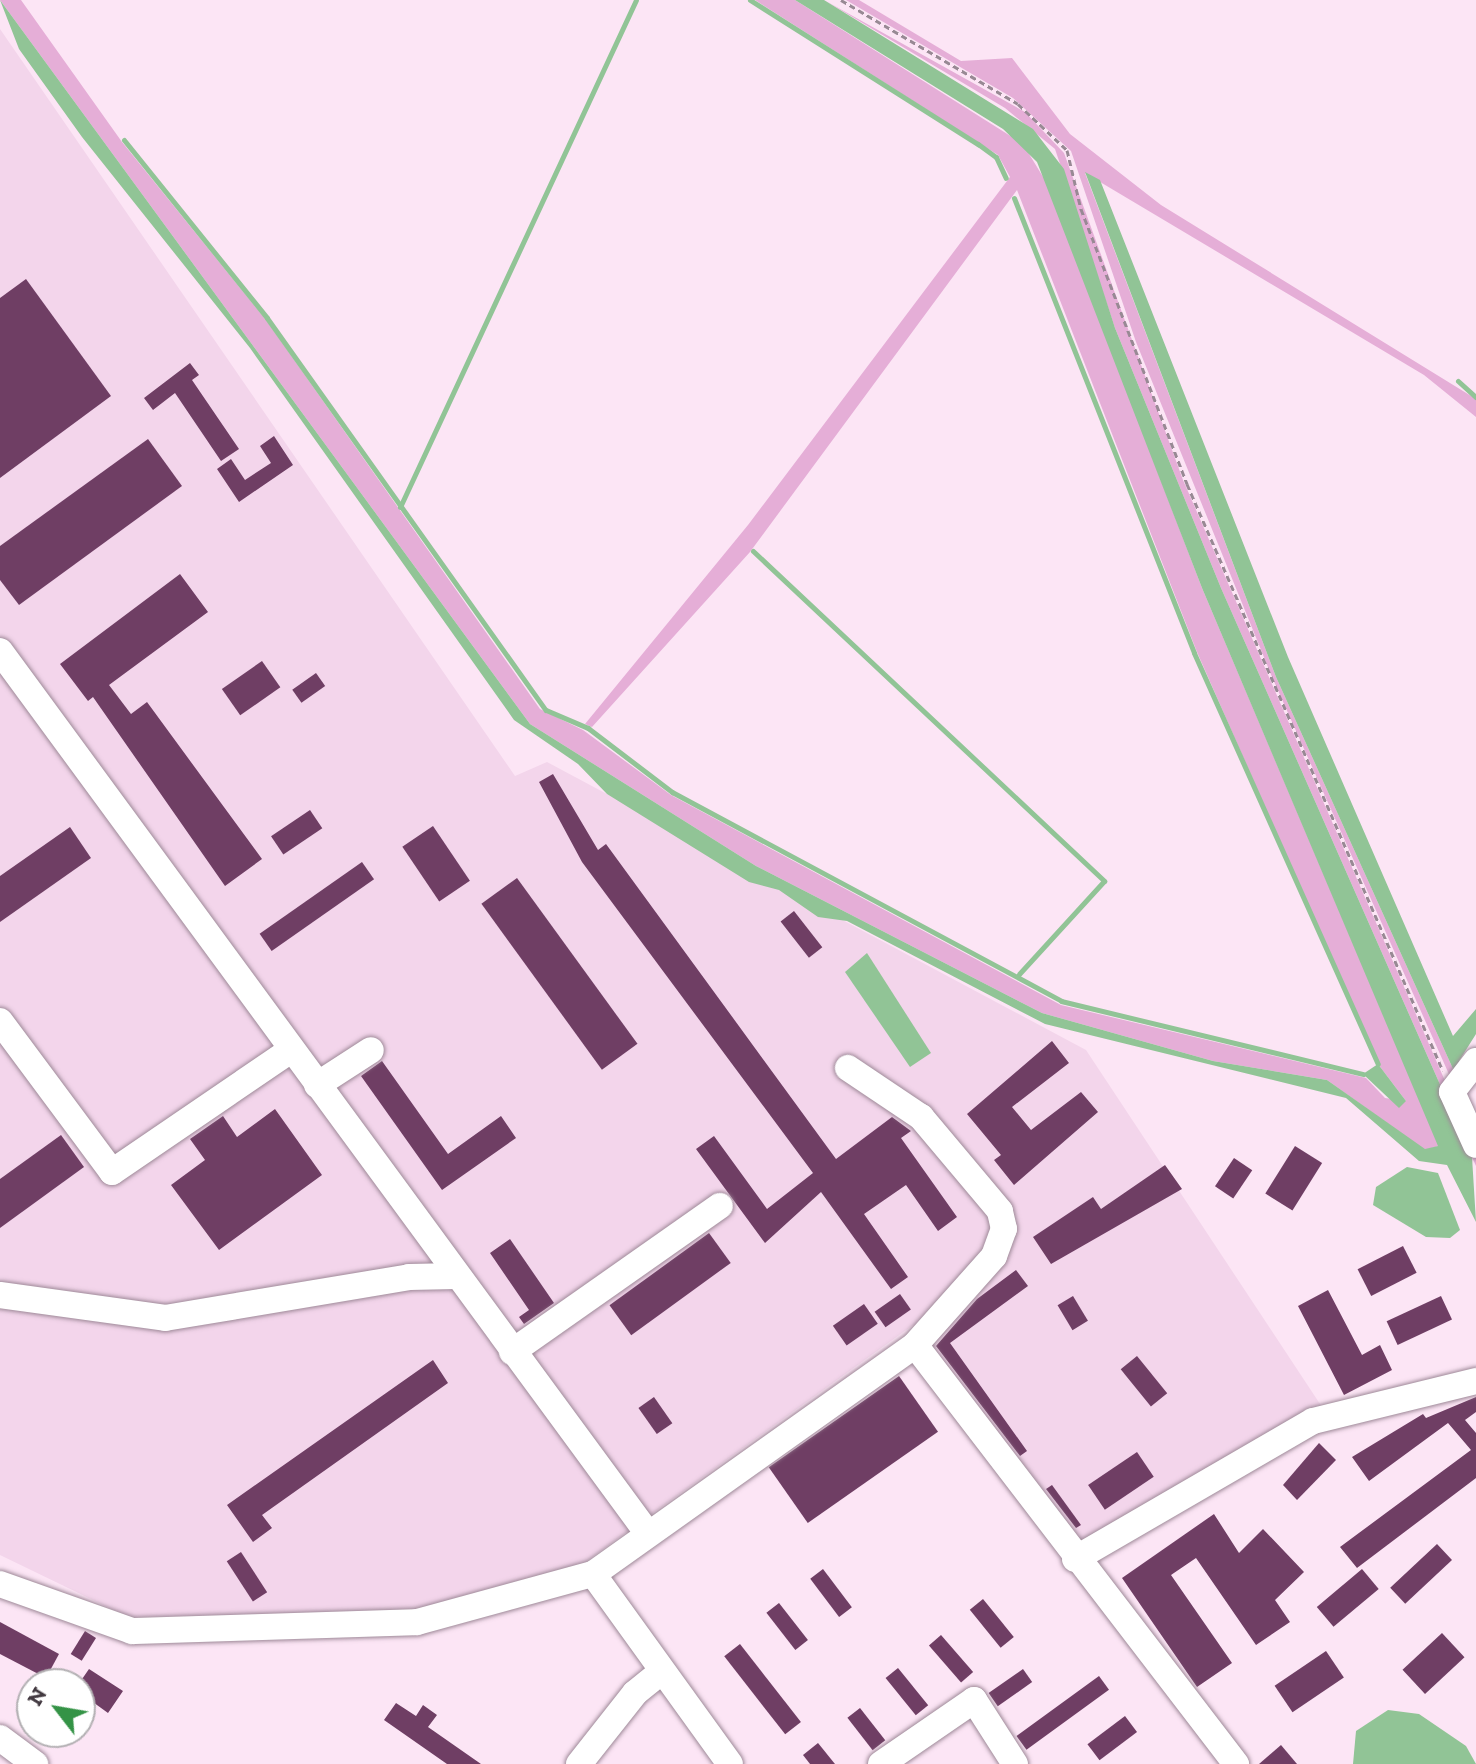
<!DOCTYPE html>
<html>
<head>
<meta charset="utf-8">
<style>
  body { margin:0 }
  #map { position:relative; width:1476px; height:1764px; overflow:hidden; background:#fce5f5; font-family:"Zilla Slab",serif }
  div>[style] { position:absolute }
  [style*='--x'] { left:calc(var(--x)*1px); top:calc(var(--y)*1px); width:calc(var(--w)*1px); rotate:calc(var(--a)*1deg) }
  .built>* { inset:0; background:#f3d5eb }
  .green>* { inset:0; background:#e5aed7 }
  .water>* { inset:0; background:#91c496 }
  .stream>* { height:5px; margin:-2.5px; padding:0 2.5px; transform-origin:2.5px; border-radius:2.5px; background:#91c496 }
  .building>* { inset:0; background:#6f3e64; transform-origin:0 0 }
  .path>* { height:3px; margin-top:-1.5px; transform-origin:0; background:repeating-linear-gradient(90deg,#988994 0 6px,transparent 0 10px) }
  .roads { filter:drop-shadow(0 0 2px #9e8998) drop-shadow(0 0 2px #9e8998) }
  .minor>* { height:26px; margin:-13px; padding:0 13px; transform-origin:13px; border-radius:13px; background:#fff }
  span { translate:-50% -50%; white-space:nowrap; text-align:center; line-height:1.15; -webkit-text-stroke:8px #fff; paint-order:stroke }
  .north { position:absolute; left:16px; top:1668px; width:80px; height:80px; box-sizing:border-box; background:#fff; border:2px solid #b3b0b3; border-radius:50%; rotate:301deg; font-size:22px; font-weight:700; line-height:32px; text-align:center; color:#423940 }
  .north::after { content:''; display:block; margin:auto; width:28px; height:36px; background:#349346; clip-path:polygon(50% 0,100% 100%,50% 72%,0 100%) }
</style>
</head>
<body>
<div id="map">
  <div class="built">
    <div style="clip-path:polygon(0 29px,515px 776px,547px 762px,1086px 1050px,1324px 1410px,1082px 1545px,913px 1325px,563px 1578px,442px 1611px,128px 1617px,0 1555px)"></div>
  </div>
  <div class="green">
    <div style="clip-path:polygon(0 0,21px 0,122px 142px,266px 320px,540px 709px,583px 730px,671px 795px,1061px 1005px,1366px 1078px,1385px 1098px,1406px 1101px,1378px 1064px,1197px 652px,1017px 190px,750px 552px,592px 727px,585px 724px,748px 525px,1010px 177px,998px 155px,755px 0,795px 0,1023px 144px,1048px 185px,1202px 588px,1439px 1146px,1425px 1150px,1327px 1080px,1213px 1061px,1042px 1013px,756px 866px,530px 724px)"></div>
    <div style="clip-path:polygon(824px 0,1025px 112px,1064px 153px,1183px 480px,1476px 1152px,1476px 1166px,1221px 588px,1115px 328px,1055px 149px,1005px 108px)"></div>
    <div style="clip-path:polygon(846px 0,859px 0,961px 61px,1012px 58px,1070px 134px,1161px 205px,1476px 399px,1476px 417px,1424px 375px,1085px 173px,1276px 677px,1458px 1080px,1452px 1081px,1272px 677px,1136px 342px,1071px 151px,1013px 98px)"></div>
  </div>
  <div class="water">
    <div style="clip-path:polygon(0 0,530px 724px,756px 866px,1042px 1013px,1213px 1061px,1327px 1080px,1425px 1149px,1438px 1146px,1202px 588px,1037px 162px,1003px 129px,795px 0,824px 0,1033px 129px,1064px 169px,1115px 328px,1221px 588px,1472px 1157px,1476px 1222px,1447px 1165px,1419px 1161px,1346px 1098px,1045px 1024px,847px 921px,818px 917px,779px 890px,749px 882px,607px 794px,578px 764px,514px 720px,250px 348px,82px 137px,19px 49px)"></div>
    <div style="clip-path:polygon(1085px 172px,1100px 180px,1288px 657px,1453px 1036px,1476px 1009px,1476px 1034px,1459px 1061px,1458px 1080px,1276px 677px)"></div>
    <div style="clip-path:polygon(867px 953px,931px 1053px,910px 1067px,845px 972px)"></div>
    <div style="clip-path:polygon(1378px 1064px,1406px 1101px,1399px 1108px,1363px 1074px)"></div>
    <div style="clip-path:polygon(1407px 1167px,1438px 1173px,1460px 1230px,1450px 1238px,1426px 1237px,1373px 1205px,1376px 1187px)"></div>
    <div style="clip-path:polygon(1388px 1710px,1419px 1714px,1466px 1746px,1476px 1764px,1353px 1764px,1356px 1731px)"></div>
  </div>
  <div class="stream">
    <div style="--x:750;--y:0;--w:270;--a:32.3"></div>
    <div style="--x:978;--y:144;--w:22;--a:36"></div>
    <div style="--x:996;--y:157;--w:23;--a:65"></div>
    <div style="--x:124;--y:140;--w:228;--a:51.2"></div>
    <div style="--x:267;--y:318;--w:481;--a:54.6"></div>
    <div style="--x:546;--y:710;--w:46;--a:23.2"></div>
    <div style="--x:588;--y:728;--w:106;--a:37.3"></div>
    <div style="--x:672;--y:792;--w:442;--a:28.2"></div>
    <div style="--x:1061;--y:1001;--w:311;--a:13.6"></div>
    <div style="--x:1014;--y:198;--w:489;--a:68.4"></div>
    <div style="--x:1194;--y:653;--w:450;--a:65.9"></div>
    <div style="--x:1458;--y:381;--w:24;--a:42"></div>
    <div style="--x:400;--y:507;--w:559;--a:-65.04"></div>
    <div style="--x:753;--y:551;--w:482;--a:43.2"></div>
    <div style="--x:1104;--y:881;--w:126;--a:132.4"></div>
  </div>
  <div class="building">
    <div style="clip-path:polygon(26px 279px,111px 396px,0 478px,0 298px)"></div>
    <div style="clip-path:polygon(190px 363px,199px 375px,192px 380px,239px 449px,221px 461px,175px 393px,153px 410px,144px 398px)"></div>
    <div style="clip-path:polygon(274px 436px,293px 465px,239px 502px,217px 469px,231px 459px,245px 480px,271px 463px,260px 446px)"></div>
    <div style="clip-path:polygon(148px 439px,182px 486px,19px 605px,0 580px,0 546px)"></div>
    <div style="clip-path:polygon(180px 574px,208px 612px,109px 685px,131px 714px,147px 702px,262px 859px,225px 886px,93px 697px,88px 701px,60px 664px)"></div>
    <div style="left:262px;top:661px;width:32px;height:49px;rotate:55deg"></div>
    <div style="left:316px;top:673px;width:16px;height:29px;rotate:55deg"></div>
    <div style="clip-path:polygon(553px 774px,598px 850px,606px 844px,836px 1159px,892px 1117px,911px 1131px,901px 1138px,957px 1217px,938px 1231px,906px 1185px,864px 1214px,908px 1277px,891px 1289px,821px 1192px,765px 1243px,696px 1149px,714px 1136px,767px 1209px,813px 1173px,582px 862px,539px 782px)"></div>
    <div style="left:310px;top:810px;width:22px;height:47px;rotate:56deg"></div>
    <div style="left:433px;top:826px;width:66px;height:37px;rotate:56deg"></div>
    <div style="clip-path:polygon(70px 827px,91px 858px,0 922px,0 876px)"></div>
    <div style="left:362px;top:862px;width:21px;height:125px;rotate:55deg"></div>
    <div style="left:517px;top:878px;width:205px;height:44px;rotate:54deg"></div>
    <div style="left:794px;top:911px;width:46px;height:17px;rotate:52deg"></div>
    <div style="clip-path:polygon(1052px 1041px,1069px 1063px,1012px 1107px,1031px 1130px,1081px 1092px,1098px 1112px,1014px 1185px,994px 1160px,1001px 1155px,967px 1114px)"></div>
    <div style="clip-path:polygon(382px 1061px,448px 1154px,501px 1116px,516px 1138px,442px 1190px,361px 1076px)"></div>
    <div style="clip-path:polygon(275px 1109px,322px 1175px,219px 1250px,171px 1185px,205px 1160px,190px 1139px,223px 1116px,237px 1137px)"></div>
    <div style="clip-path:polygon(61px 1135px,84px 1167px,0 1228px,0 1179px)"></div>
    <div style="left:1295px;top:1146px;width:32px;height:56px;rotate:32deg"></div>
    <div style="left:1234px;top:1158px;width:22px;height:34px;rotate:34deg"></div>
    <div style="clip-path:polygon(1165px 1165px,1182px 1189px,1051px 1264px,1033px 1237px,1093px 1197px,1101px 1209px)"></div>
    <div style="left:709px;top:1233px;width:37px;height:123px;rotate:54deg"></div>
    <div style="clip-path:polygon(510px 1239px,554px 1303px,524px 1324px,519px 1317px,529px 1310px,490px 1253px)"></div>
    <div style="left:1403px;top:1246px;width:30px;height:51px;rotate:63deg"></div>
    <div style="clip-path:polygon(1016px 1270px,1028px 1286px,950px 1343px,1027px 1451px,1020px 1456px,936px 1346px,977px 1299px)"></div>
    <div style="clip-path:polygon(1328px 1290px,1362px 1355px,1380px 1345px,1392px 1370px,1344px 1395px,1298px 1306px)"></div>
    <div style="left:900px;top:1294px;width:19px;height:31px;rotate:55deg"></div>
    <div style="left:1073px;top:1296px;width:29px;height:18px;rotate:59deg"></div>
    <div style="left:1441px;top:1296px;width:26px;height:60px;rotate:65deg"></div>
    <div style="left:864px;top:1304px;width:24px;height:38px;rotate:55deg"></div>
    <div style="left:1137px;top:1356px;width:48px;height:21px;rotate:51deg"></div>
    <div style="clip-path:polygon(433px 1360px,448px 1383px,262px 1515px,272px 1528px,253px 1542px,227px 1505px)"></div>
    <div style="left:899px;top:1376px;width:68px;height:159px;rotate:55deg"></div>
    <div style="left:654px;top:1397px;width:32px;height:19px;rotate:55deg"></div>
    <div style="clip-path:polygon(1476px 1397px,1476px 1412px,1465px 1420px,1476px 1433px,1476px 1478px,1357px 1568px,1340px 1547px,1471px 1450px,1448px 1423px,1369px 1481px,1352px 1457px,1423px 1414px,1426px 1418px)"></div>
    <div style="clip-path:polygon(1319px 1443px,1336px 1460px,1297px 1500px,1283px 1485px)"></div>
    <div style="left:1137px;top:1452px;width:30px;height:59px;rotate:56deg"></div>
    <div style="clip-path:polygon(1052px 1485px,1081px 1525px,1076px 1528px,1046px 1489px)"></div>
    <div style="clip-path:polygon(1214px 1514px,1239px 1553px,1263px 1529px,1304px 1572px,1275px 1600px,1290px 1622px,1256px 1645px,1196px 1558px,1171px 1575px,1232px 1663px,1197px 1687px,1122px 1578px)"></div>
    <div style="left:1437px;top:1544px;width:22px;height:64px;rotate:47deg"></div>
    <div style="left:241px;top:1552px;width:48px;height:17px;rotate:57deg"></div>
    <div style="left:823px;top:1569px;width:48px;height:16px;rotate:53deg"></div>
    <div style="left:1362px;top:1569px;width:26px;height:59px;rotate:50deg"></div>
    <div style="left:983px;top:1599px;width:49px;height:17px;rotate:51deg"></div>
    <div style="left:779px;top:1603px;width:47px;height:16px;rotate:52deg"></div>
    <div style="clip-path:polygon(0 1622px,59px 1654px,46px 1678px,0 1654px)"></div>
    <div style="left:85px;top:1631px;width:13px;height:27px;rotate:32deg"></div>
    <div style="left:1442px;top:1633px;width:33px;height:54px;rotate:47deg"></div>
    <div style="left:941px;top:1635px;width:49px;height:16px;rotate:49deg"></div>
    <div style="left:740px;top:1644px;width:99px;height:20px;rotate:52deg"></div>
    <div style="left:1326px;top:1651px;width:32px;height:62px;rotate:56deg"></div>
    <div style="left:898px;top:1668px;width:48px;height:16px;rotate:51deg"></div>
    <div style="clip-path:polygon(89px 1669px,123px 1691px,108px 1713px,90px 1700px,80px 1714px,80px 1682px)"></div>
    <div style="left:1023px;top:1669px;width:16px;height:42px;rotate:55deg"></div>
    <div style="left:1099px;top:1676px;width:17px;height:102px;rotate:54deg"></div>
    <div style="clip-path:polygon(396px 1703px,416px 1716px,423px 1705px,437px 1715px,428px 1727px,481px 1764px,447px 1764px,384px 1720px)"></div>
    <div style="left:860px;top:1708px;width:41px;height:16px;rotate:52deg"></div>
    <div style="left:1125px;top:1716px;width:20px;height:47px;rotate:53deg"></div>
    <div style="clip-path:polygon(818px 1743px,835px 1764px,810px 1764px,803px 1755px)"></div>
    <div style="clip-path:polygon(1281px 1745px,1297px 1764px,1259px 1764px)"></div>
  </div>
  <div class="path">
    <div style="--x:841;--y:0;--w:205;--a:30.4"></div>
    <div style="--x:1018;--y:104;--w:67;--a:43.2"></div>
    <div style="--x:1067;--y:150;--w:61;--a:76.7"></div>
    <div style="--x:1081;--y:209;--w:295;--a:68.9"></div>
    <div style="--x:1187;--y:484;--w:640;--a:66.44"></div>
  </div>
  <div class="roads">
    <div class="minor">
      <div style="--x:0;--y:651;--w:1092;--a:53.72"></div>
      <div style="--x:0;--y:1021;--w:188;--a:53.4"></div>
      <div style="--x:112;--y:1172;--w:217;--a:-34.3"></div>
      <div style="--x:1476;--y:1061;--w:39;--a:128"></div>
      <div style="--x:1452;--y:1092;--w:58;--a:65.6"></div>
      <div style="--x:317;--y:1085;--w:64;--a:-32.9"></div>
      <div style="--x:0;--y:1295;--w:167;--a:7.9"></div>
      <div style="--x:165;--y:1318;--w:247;--a:-9.5"></div>
      <div style="--x:409;--y:1277;--w:47;--a:-1.2"></div>
      <div style="--x:915;--y:1345;--w:528;--a:52.54"></div>
      <div style="--x:512;--y:1352;--w:254;--a:-35.1"></div>
      <div style="--x:1075;--y:1559;--w:275;--a:-30.1"></div>
      <div style="--x:1313;--y:1421;--w:168;--a:-13.8"></div>
      <div style="--x:593;--y:1574;--w:234;--a:54.2"></div>
      <div style="--x:0;--y:1584;--w:140;--a:19.6"></div>
      <div style="--x:132;--y:1631;--w:285;--a:-1.8"></div>
      <div style="--x:417;--y:1622;--w:182;--a:-15.3"></div>
      <div style="--x:593;--y:1574;--w:395;--a:-35.4"></div>
      <div style="--x:915;--y:1345;--w:119;--a:-48.4"></div>
      <div style="--x:994;--y:1256;--w:29;--a:-70"></div>
      <div style="--x:1004;--y:1229;--w:18;--a:-103"></div>
      <div style="--x:1000;--y:1211;--w:123;--a:-130"></div>
      <div style="--x:921;--y:1117;--w:88;--a:-146.1"></div>
      <div style="--x:0;--y:1738;--w:44;--a:36.6"></div>
      <div style="--x:579;--y:1764;--w:90;--a:-51.7"></div>
      <div style="--x:635;--y:1693;--w:33;--a:-39"></div>
      <div style="--x:881;--y:1764;--w:113;--a:-34.5"></div>
      <div style="--x:974;--y:1700;--w:76;--a:57.4"></div>
    </div>
  </div>
  <div class="north">N</div>
</div>
</body>
</html>
